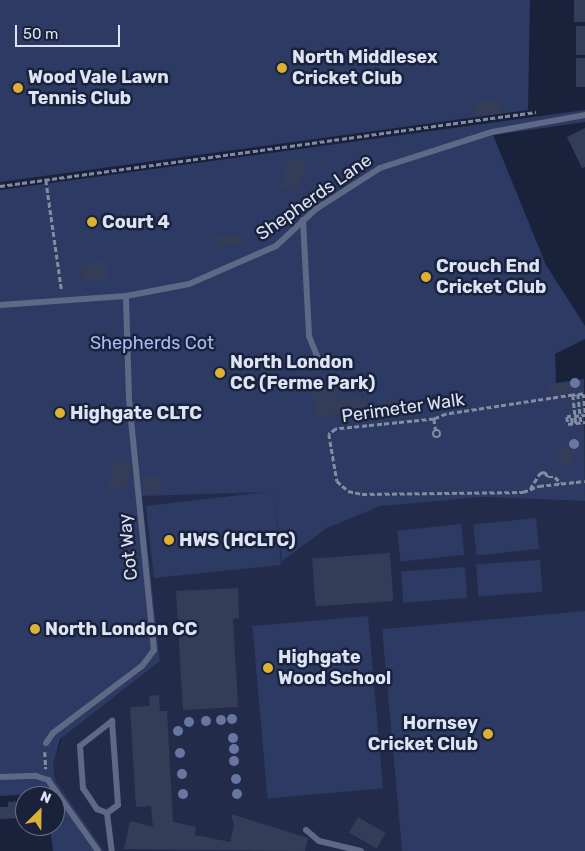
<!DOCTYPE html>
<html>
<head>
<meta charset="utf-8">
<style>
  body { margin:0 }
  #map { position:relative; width:585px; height:851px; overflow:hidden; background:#1a223b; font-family:Rubik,sans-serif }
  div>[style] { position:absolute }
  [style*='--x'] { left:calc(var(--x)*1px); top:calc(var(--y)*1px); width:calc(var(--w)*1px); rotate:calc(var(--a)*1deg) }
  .built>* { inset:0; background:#222c4a }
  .green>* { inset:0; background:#2d3b64; transform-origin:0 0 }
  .building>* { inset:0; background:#343d58; transform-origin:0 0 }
  .round { border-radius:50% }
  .path>* { height:2.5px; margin-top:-1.25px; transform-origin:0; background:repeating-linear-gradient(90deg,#848ca0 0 5px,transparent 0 7.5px) }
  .path>.ring { margin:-1.25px; padding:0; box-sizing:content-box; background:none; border:2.5px solid #848ca0; border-radius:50% }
  .lane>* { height:6px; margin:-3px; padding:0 3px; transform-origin:3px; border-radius:3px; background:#5e6986 }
  .trees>* { width:10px; height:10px; margin:-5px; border-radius:50%; background:#6877a2 }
  .dots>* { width:14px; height:14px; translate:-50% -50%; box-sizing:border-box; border:2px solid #1a223b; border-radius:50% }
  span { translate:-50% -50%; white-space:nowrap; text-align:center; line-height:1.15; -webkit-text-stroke:5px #1a223b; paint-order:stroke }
  .poi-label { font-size:18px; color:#dce3f4; font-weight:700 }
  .left { translate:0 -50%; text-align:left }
  .right { translate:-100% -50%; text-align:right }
  .street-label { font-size:18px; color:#dce3f4 }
  .park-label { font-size:18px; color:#a8bdf7 }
  .north { position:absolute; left:15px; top:786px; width:50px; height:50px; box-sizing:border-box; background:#1a223b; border:1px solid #686f85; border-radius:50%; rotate:23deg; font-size:14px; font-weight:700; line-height:20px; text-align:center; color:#dce3f4 }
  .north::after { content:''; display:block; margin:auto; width:18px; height:22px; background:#ddb133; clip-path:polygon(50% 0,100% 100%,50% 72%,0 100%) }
  .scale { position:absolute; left:15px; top:25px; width:105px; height:22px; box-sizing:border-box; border:2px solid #dce3f4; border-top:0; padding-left:6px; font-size:15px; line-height:18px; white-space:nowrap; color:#dce3f4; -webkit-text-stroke:4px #1a223b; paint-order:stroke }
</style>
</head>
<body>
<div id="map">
  <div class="built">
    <div style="clip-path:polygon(207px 492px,265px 492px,408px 502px,482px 497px,585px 501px,585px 611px,382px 629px,402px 851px,104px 851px,55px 780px,53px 765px,63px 735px,160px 661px,142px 496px)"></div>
  </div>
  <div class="green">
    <div style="clip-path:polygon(0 0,530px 0,528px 110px,0 182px)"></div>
    <div style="clip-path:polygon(585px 110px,585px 122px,493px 135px,546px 265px,585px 326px,585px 339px,555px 354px,556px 383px,584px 379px,585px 501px,482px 497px,380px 506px,327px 528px,282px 561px,274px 493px,281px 565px,154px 578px,146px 506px,266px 492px,142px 496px,160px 661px,60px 739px,53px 765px,55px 780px,104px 851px,53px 851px,50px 826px,55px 826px,55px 796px,48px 796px,47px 793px,0 796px,0 190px)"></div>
    <div style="left:536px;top:518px;width:31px;height:63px;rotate:84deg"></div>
    <div style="left:461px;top:524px;width:31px;height:64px;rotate:84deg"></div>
    <div style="left:540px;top:560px;width:32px;height:64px;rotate:86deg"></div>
    <div style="left:465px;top:567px;width:31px;height:64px;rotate:86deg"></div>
    <div style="clip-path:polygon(585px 611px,585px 851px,402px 851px,382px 629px)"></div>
    <div style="left:368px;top:616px;width:173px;height:116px;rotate:85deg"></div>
  </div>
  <div class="building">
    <div style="left:574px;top:0;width:11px;height:22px"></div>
    <div style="left:576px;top:26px;width:9px;height:29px"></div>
    <div style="left:576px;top:58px;width:9px;height:29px"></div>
    <div style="left:501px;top:99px;width:14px;height:27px;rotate:82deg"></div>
    <div style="clip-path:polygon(585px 128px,585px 167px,582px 168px,567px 137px)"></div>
    <div style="left:291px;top:157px;width:17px;height:31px;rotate:21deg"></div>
    <div style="left:242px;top:234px;width:10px;height:29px;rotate:84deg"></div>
    <div style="left:105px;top:261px;width:18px;height:25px;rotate:81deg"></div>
    <div style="clip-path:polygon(308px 362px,315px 362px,321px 372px,309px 373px)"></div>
    <div style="clip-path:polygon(336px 380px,338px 399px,366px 397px,367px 413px,315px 416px,311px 382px)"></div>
    <div style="left:570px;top:383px;width:10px;height:21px;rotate:84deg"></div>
    <div style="left:402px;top:399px;width:10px;height:23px;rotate:84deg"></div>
    <div class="round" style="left:557px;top:446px;width:18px;height:18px"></div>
    <div style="left:115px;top:460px;width:18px;height:28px;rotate:16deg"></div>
    <div style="left:159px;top:477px;width:16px;height:17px;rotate:86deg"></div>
    <div style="left:390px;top:553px;width:48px;height:78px;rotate:86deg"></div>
    <div style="clip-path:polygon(238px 588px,239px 618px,233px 619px,238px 707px,183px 710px,176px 591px)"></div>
    <div style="clip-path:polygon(159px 695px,160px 711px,167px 711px,173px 822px,196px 827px,195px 835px,230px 842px,234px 826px,231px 814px,308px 838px,305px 851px,124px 849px,130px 821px,153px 827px,151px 806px,136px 807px,130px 707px,150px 706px,149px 696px)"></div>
    <div style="clip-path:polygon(25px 801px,25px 818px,0 819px,0 807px,8px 807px,8px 802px)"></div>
    <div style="left:358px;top:817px;width:32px;height:18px;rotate:30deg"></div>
  </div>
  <div class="path">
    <div style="--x:46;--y:180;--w:113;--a:81.9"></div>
    <div style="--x:0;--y:186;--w:541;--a:-7.86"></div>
    <div style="--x:578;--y:394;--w:29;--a:84"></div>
    <div style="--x:573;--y:395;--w:28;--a:84"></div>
    <div style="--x:585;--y:413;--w:19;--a:-96"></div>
    <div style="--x:583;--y:394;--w:10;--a:174"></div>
    <div style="--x:573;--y:395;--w:128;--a:171.5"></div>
    <div style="--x:446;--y:414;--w:13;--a:157"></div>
    <div style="--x:434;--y:419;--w:99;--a:174.2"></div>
    <div style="--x:336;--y:429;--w:9;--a:144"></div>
    <div style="--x:329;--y:434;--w:48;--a:80.3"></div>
    <div style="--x:337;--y:481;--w:15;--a:42"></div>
    <div style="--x:348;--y:491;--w:14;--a:12"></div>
    <div style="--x:362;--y:494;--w:161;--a:-0.7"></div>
    <div style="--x:523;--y:492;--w:17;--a:-21"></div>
    <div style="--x:539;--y:486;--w:46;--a:-6.2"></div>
    <div style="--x:574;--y:416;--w:11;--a:-5"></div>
    <div style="--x:434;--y:419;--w:12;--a:81"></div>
    <div style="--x:572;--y:423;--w:7;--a:-98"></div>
    <div style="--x:571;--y:416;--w:4;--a:166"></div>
    <div style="--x:567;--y:417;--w:7;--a:82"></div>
    <div style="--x:568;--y:424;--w:17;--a:-7"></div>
    <div class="ring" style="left:433.5px;top:430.5px;width:4.5px;height:4.5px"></div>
    <div style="--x:548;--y:477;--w:7;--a:0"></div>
    <div style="--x:555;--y:477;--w:8;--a:45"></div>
    <div style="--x:530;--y:489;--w:19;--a:-58"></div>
    <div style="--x:540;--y:473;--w:5;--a:-11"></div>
    <div style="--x:545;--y:472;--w:6;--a:59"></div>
    <div style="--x:45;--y:752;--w:17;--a:87"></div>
  </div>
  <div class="lane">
    <div style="--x:303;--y:220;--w:116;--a:87"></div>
    <div style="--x:309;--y:336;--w:27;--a:68"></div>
    <div style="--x:0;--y:305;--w:126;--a:-4.1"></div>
    <div style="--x:126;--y:296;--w:64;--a:-10.8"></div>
    <div style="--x:189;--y:284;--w:95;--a:-23.6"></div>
    <div style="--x:276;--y:246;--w:54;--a:-42.8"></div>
    <div style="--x:316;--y:209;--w:76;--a:-32.6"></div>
    <div style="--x:380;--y:168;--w:118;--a:-17.8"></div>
    <div style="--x:492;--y:132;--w:95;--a:-10.4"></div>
    <div style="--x:112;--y:721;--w:84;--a:85.9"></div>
    <div style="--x:118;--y:805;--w:14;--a:144"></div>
    <div style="--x:107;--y:813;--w:11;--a:-158"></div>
    <div style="--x:97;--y:809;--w:25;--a:-124"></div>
    <div style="--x:83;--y:788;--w:42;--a:-94.1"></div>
    <div style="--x:80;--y:746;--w:41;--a:-38"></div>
    <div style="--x:46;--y:743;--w:12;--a:-55"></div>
    <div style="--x:53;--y:733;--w:111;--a:-37"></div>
    <div style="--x:142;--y:666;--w:20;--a:-53"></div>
    <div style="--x:154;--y:650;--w:252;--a:-95.7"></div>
    <div style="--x:129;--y:399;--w:103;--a:-91.7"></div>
    <div style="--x:0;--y:777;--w:36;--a:-2"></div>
    <div style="--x:36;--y:776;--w:13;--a:18"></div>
    <div style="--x:48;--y:780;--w:87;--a:54.8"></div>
    <div style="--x:107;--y:813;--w:38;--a:83"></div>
    <div style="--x:306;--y:830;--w:17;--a:40"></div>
    <div style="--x:319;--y:841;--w:43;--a:13.4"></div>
  </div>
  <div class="trees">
    <div style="left:575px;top:383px"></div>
    <div style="left:574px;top:444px"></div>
    <div style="left:232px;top:719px"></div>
    <div style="left:221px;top:720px"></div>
    <div style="left:206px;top:721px"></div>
    <div style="left:189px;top:722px"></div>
    <div style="left:178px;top:731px"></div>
    <div style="left:233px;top:738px"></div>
    <div style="left:234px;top:749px"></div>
    <div style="left:180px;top:753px"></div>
    <div style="left:234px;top:761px"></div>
    <div style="left:182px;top:774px"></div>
    <div style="left:236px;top:779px"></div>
    <div style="left:183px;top:794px"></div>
    <div style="left:237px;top:794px"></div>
  </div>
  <div class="dots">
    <div style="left:282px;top:68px;background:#ddb133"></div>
    <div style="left:18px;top:88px;background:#ddb133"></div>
    <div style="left:92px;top:222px;background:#ddb133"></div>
    <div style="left:426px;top:277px;background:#ddb133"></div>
    <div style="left:220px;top:373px;background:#ddb133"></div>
    <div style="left:60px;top:413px;background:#ddb133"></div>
    <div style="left:169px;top:540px;background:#ddb133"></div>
    <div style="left:35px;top:629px;background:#ddb133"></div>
    <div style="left:268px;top:668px;background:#ddb133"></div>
    <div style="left:488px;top:734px;background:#ddb133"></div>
  </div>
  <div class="poi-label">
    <span class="left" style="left:292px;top:68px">North Middlesex<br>Cricket Club</span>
    <span class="left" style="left:28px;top:88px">Wood Vale Lawn<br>Tennis Club</span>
    <span class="left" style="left:102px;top:222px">Court 4</span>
    <span class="left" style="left:436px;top:277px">Crouch End<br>Cricket Club</span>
    <span class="left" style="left:230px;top:373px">North London<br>CC (Ferme Park)</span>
    <span class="left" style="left:70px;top:413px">Highgate CLTC</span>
    <span class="left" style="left:179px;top:540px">HWS (HCLTC)</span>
    <span class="left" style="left:45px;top:629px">North London CC</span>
    <span class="left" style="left:278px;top:668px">Highgate<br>Wood School</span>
    <span class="right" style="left:478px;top:734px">Hornsey<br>Cricket Club</span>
  </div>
  <div class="street-label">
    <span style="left:314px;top:197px;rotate:-35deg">Shepherds Lane</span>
    <span style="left:403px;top:408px;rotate:-8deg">Perimeter Walk</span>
    <span style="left:128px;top:547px;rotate:-96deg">Cot Way</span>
  </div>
  <div class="park-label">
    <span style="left:152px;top:343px">Shepherds Cot</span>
  </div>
  <div class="north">N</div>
  <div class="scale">50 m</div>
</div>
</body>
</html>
